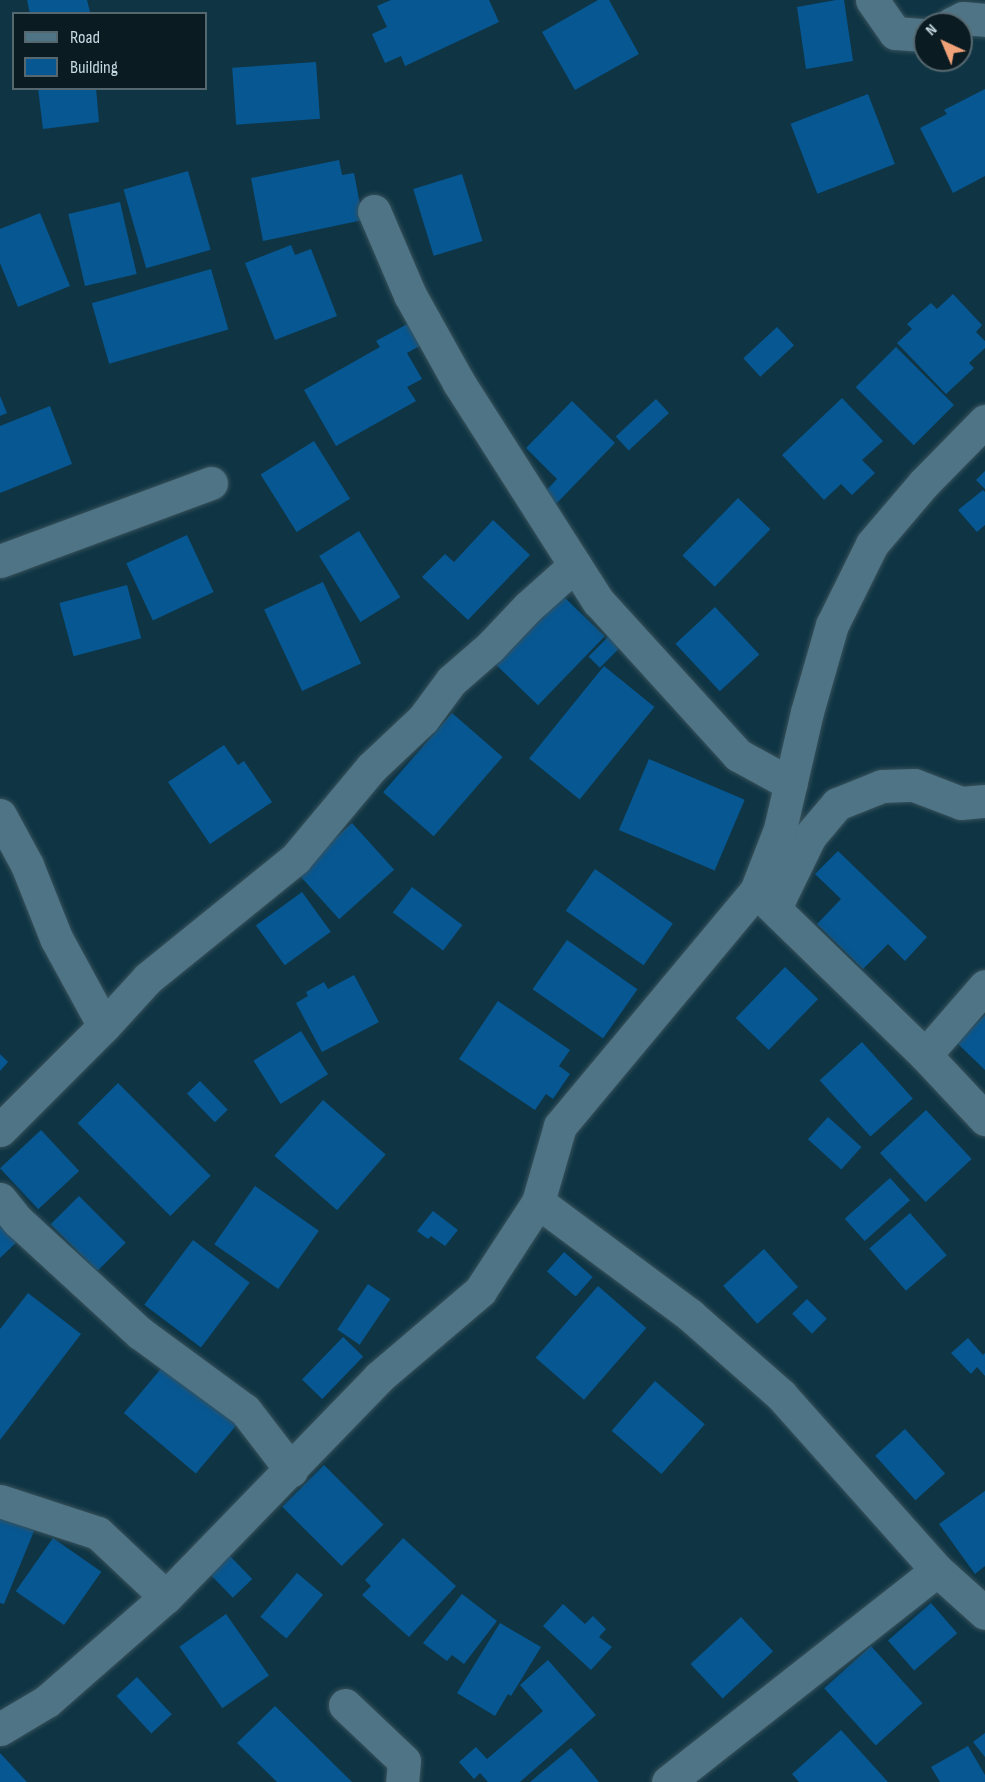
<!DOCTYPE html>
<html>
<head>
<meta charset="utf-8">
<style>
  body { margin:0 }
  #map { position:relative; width:985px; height:1782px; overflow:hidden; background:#0f3544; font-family:"Sofia Sans Condensed",sans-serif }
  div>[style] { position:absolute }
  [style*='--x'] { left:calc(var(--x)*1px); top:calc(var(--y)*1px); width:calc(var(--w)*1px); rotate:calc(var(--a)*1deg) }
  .building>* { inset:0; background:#075792; transform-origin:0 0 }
  .roads { filter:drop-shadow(0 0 2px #38515b) drop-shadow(0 0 2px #38515b) }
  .street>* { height:33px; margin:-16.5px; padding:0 16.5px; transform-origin:16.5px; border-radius:16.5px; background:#4e7485 }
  span { translate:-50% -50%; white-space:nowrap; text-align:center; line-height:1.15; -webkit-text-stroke:4.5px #0b1b22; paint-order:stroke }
  .legend { position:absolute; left:12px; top:12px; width:195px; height:78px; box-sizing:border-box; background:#0b1b22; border:2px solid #55676f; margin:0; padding:8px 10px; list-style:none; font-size:18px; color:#c5d9e2 }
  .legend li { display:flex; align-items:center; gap:12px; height:30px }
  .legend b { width:30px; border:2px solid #55676f }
  .north { position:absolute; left:913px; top:12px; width:60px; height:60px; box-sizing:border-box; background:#0b1b22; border:2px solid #55676f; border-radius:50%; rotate:316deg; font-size:16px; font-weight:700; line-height:24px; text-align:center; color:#c5d9e2 }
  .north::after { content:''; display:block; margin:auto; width:21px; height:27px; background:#f0a279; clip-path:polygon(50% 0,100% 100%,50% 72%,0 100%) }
</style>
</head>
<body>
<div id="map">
  <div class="building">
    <div style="clip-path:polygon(27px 0,87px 0,90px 12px,30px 14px)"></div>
    <div style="clip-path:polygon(391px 0,489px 0,499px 22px,405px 66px,401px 56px,385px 63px,372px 34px,387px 27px,377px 6px)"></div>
    <div style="clip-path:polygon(598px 0,609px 0,639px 54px,575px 90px,542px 32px)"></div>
    <div style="clip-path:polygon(836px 0,844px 0,853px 61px,806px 69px,797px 7px)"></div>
    <div style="left:316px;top:62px;width:57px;height:84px;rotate:86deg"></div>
    <div style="clip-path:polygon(38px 88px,96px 88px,99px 122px,43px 129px)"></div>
    <div style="clip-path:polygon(985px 89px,985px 176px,953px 193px,920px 128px,947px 114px,944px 110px)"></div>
    <div style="left:868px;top:94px;width:75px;height:83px;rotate:69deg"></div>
    <div style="clip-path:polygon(339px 160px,342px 175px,354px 173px,363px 220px,263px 241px,251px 178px)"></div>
    <div style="left:188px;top:171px;width:82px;height:67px;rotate:74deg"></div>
    <div style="left:462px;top:174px;width:70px;height:51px;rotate:73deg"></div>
    <div style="left:120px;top:202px;width:74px;height:53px;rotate:77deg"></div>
    <div style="clip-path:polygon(40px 213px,70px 286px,18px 307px,0 263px,0 229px)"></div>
    <div style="clip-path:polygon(291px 245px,295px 255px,311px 249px,337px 316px,275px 340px,245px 263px)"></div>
    <div style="left:211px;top:269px;width:63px;height:124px;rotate:74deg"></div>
    <div style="clip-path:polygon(953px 294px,982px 325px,976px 332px,985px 341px,985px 348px,969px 363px,974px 368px,946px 394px,897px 343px,912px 329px,907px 324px,931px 303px,937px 309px)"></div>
    <div style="clip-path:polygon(411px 322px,423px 344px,407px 353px,422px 379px,407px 387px,416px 401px,336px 446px,304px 390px,380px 347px,376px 341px)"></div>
    <div style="left:777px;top:327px;width:25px;height:46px;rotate:47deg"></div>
    <div style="left:896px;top:347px;width:82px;height:57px;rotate:45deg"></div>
    <div style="clip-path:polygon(0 396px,7px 413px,0 416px)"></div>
    <div style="clip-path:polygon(842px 398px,883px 441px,862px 460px,875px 473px,852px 495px,841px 484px,824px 500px,782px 455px)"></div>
    <div style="left:656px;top:399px;width:19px;height:55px;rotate:47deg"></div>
    <div style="clip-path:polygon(572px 401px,615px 443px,555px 505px,543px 494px,557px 479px,526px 448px)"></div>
    <div style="clip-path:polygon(50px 406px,72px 464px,0 493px,0 426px)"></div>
    <div style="left:314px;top:441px;width:68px;height:63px;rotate:58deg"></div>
    <div style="clip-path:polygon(985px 471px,985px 489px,976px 480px)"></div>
    <div style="clip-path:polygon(983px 490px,985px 492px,985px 525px,977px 532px,958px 510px)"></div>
    <div style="left:738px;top:498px;width:45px;height:80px;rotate:44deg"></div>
    <div style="clip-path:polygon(493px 520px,530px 555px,468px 620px,422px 577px,445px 554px,454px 562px)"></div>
    <div style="left:359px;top:531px;width:78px;height:47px;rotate:58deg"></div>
    <div style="left:187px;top:535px;width:63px;height:67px;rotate:65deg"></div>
    <div style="left:323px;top:582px;width:90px;height:65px;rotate:65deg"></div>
    <div style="left:127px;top:585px;width:55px;height:70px;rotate:75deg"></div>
    <div style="left:563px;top:596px;width:58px;height:96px;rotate:44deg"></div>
    <div style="left:715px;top:607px;width:65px;height:54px;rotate:47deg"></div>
    <div style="left:609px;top:636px;width:16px;height:29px;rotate:45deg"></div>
    <div style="left:604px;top:666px;width:65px;height:119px;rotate:39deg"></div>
    <div style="left:452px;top:713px;width:67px;height:105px;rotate:41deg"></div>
    <div style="clip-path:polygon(224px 745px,238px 765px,244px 761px,272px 802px,210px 844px,168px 782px)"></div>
    <div style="left:649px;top:759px;width:104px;height:77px;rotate:23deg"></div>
    <div style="left:352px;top:823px;width:63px;height:74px;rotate:48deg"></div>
    <div style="clip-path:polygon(838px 851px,927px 937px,905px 961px,888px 944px,863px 969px,817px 924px,841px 899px,815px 874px)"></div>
    <div style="left:595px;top:869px;width:95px;height:51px;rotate:35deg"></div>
    <div style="left:412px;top:887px;width:63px;height:32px;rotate:37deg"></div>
    <div style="left:302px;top:892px;width:49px;height:57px;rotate:54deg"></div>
    <div style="left:567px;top:940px;width:86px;height:60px;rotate:35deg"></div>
    <div style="left:785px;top:967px;width:46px;height:71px;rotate:44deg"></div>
    <div style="clip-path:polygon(354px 975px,379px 1022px,322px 1052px,296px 1003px,308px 996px,306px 992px,324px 982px,328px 989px)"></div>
    <div style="clip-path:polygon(498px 1001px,570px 1050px,559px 1066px,570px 1074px,553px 1099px,546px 1094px,535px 1110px,459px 1059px)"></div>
    <div style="clip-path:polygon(985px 1015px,985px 1070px,957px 1043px)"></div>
    <div style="left:301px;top:1031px;width:51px;height:56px;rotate:58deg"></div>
    <div style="left:862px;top:1042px;width:76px;height:57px;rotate:48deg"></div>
    <div style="clip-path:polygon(0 1054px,8px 1062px,0 1071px)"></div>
    <div style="left:200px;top:1081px;width:40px;height:18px;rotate:46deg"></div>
    <div style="left:118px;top:1083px;width:131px;height:57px;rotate:45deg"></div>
    <div style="left:323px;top:1100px;width:83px;height:74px;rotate:41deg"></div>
    <div style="left:926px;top:1110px;width:67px;height:63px;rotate:47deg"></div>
    <div style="left:828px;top:1117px;width:45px;height:30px;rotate:42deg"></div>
    <div style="left:41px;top:1130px;width:56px;height:56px;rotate:47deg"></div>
    <div style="left:890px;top:1178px;width:30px;height:61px;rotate:48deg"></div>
    <div style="left:255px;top:1186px;width:78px;height:71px;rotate:35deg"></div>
    <div style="left:79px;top:1196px;width:66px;height:40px;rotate:45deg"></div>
    <div style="clip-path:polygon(433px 1211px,458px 1230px,445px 1246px,431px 1236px,428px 1239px,417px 1231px)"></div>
    <div style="left:910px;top:1213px;width:56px;height:54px;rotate:49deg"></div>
    <div style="clip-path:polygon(0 1218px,20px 1239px,0 1258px)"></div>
    <div style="left:193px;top:1240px;width:71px;height:81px;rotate:37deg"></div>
    <div style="left:764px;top:1249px;width:51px;height:55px;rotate:48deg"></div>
    <div style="left:564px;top:1252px;width:38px;height:26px;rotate:41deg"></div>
    <div style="left:368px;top:1284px;width:27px;height:55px;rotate:34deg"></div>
    <div style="left:598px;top:1286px;width:64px;height:95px;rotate:41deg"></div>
    <div style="clip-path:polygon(28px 1293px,81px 1334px,0 1440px,0 1329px)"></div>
    <div style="left:807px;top:1299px;width:28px;height:21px;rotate:45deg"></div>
    <div style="left:343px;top:1337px;width:28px;height:59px;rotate:44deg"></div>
    <div style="clip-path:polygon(968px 1338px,983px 1355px,985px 1353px,985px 1376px,977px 1367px,971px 1374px,951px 1353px)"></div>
    <div style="left:165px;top:1364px;width:94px;height:64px;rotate:40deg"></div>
    <div style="left:655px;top:1381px;width:66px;height:66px;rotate:41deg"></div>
    <div style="left:905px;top:1429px;width:60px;height:40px;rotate:48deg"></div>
    <div style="left:324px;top:1465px;width:84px;height:59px;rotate:45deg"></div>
    <div style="clip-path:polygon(985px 1491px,985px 1566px,975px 1574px,939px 1524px)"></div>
    <div style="clip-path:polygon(0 1517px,34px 1531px,4px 1604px,0 1603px)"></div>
    <div style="left:53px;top:1538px;width:59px;height:65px;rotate:35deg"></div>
    <div style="clip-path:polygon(403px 1538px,456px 1586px,409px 1637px,362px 1595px,371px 1586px,365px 1580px)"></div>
    <div style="left:230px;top:1556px;width:32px;height:27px;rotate:46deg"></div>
    <div style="left:297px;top:1573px;width:34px;height:57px;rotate:40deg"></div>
    <div style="clip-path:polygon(462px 1594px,497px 1621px,464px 1664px,452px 1655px,447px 1661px,423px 1643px)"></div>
    <div style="left:931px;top:1603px;width:40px;height:57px;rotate:49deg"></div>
    <div style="clip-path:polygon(563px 1604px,585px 1624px,593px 1616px,606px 1629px,599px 1637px,612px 1647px,591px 1670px,543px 1626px)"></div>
    <div style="left:226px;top:1614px;width:75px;height:57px;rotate:55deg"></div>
    <div style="left:741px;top:1617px;width:47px;height:69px;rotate:47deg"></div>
    <div style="clip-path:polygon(500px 1623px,541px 1647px,511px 1696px,508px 1694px,495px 1716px,457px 1693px)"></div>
    <div style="left:871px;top:1646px;width:77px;height:63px;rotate:48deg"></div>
    <div style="clip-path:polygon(548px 1660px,596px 1715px,520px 1782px,488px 1782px,480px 1773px,474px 1779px,459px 1762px,476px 1747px,487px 1759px,543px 1711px,520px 1685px)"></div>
    <div style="left:137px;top:1677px;width:51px;height:28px;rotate:47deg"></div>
    <div style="clip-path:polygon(275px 1706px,352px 1782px,277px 1782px,237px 1743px)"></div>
    <div style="clip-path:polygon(841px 1730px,888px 1782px,799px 1782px,792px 1774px)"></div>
    <div style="clip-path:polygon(985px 1733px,985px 1757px,973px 1742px)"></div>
    <div style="clip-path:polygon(968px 1746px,985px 1775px,985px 1782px,940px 1782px,931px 1767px)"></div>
    <div style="clip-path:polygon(571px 1748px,599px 1782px,530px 1782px)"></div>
    <div style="clip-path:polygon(0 1753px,27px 1782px,0 1782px)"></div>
  </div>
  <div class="roads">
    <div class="street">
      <div style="--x:872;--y:0;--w:40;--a:55.1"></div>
      <div style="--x:895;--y:33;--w:30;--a:4"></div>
      <div style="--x:951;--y:24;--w:13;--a:-27"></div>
      <div style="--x:963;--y:18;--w:22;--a:5"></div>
      <div style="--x:374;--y:211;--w:91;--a:66.8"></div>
      <div style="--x:410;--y:295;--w:101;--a:60.9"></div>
      <div style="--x:459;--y:383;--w:259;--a:57.5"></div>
      <div style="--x:598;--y:601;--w:208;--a:47.7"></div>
      <div style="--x:738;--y:755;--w:60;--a:28.7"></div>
      <div style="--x:0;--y:561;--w:225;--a:-20.3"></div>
      <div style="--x:0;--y:815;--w:57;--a:61.6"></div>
      <div style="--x:27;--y:865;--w:79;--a:68.3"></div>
      <div style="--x:56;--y:938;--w:100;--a:61.4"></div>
      <div style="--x:756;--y:891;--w:235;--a:44.1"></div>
      <div style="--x:925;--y:1055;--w:88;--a:46.8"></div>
      <div style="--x:775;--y:908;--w:80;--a:-64.1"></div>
      <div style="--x:810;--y:836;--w:42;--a:-49.8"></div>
      <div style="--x:837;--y:804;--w:48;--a:-21.8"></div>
      <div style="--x:882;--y:786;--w:32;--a:-2"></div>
      <div style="--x:914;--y:785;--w:50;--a:21"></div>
      <div style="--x:961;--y:803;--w:24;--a:-5"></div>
      <div style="--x:925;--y:1055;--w:91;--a:-49"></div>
      <div style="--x:0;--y:1130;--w:147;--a:-45"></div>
      <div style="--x:104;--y:1026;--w:65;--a:-47.5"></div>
      <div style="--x:148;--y:978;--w:189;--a:-39"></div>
      <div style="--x:295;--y:859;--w:120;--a:-50.1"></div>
      <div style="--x:372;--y:767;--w:70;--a:-43.3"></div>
      <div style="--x:423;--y:719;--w:47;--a:-53.6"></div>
      <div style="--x:451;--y:681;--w:52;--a:-41.1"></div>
      <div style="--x:490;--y:647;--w:55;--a:-46.5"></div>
      <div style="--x:528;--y:607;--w:63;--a:-41.8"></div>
      <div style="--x:0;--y:1199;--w:28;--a:51"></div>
      <div style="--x:18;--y:1221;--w:166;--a:42.6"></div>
      <div style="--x:140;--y:1333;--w:130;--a:36.3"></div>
      <div style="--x:245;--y:1410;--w:76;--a:52.5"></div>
      <div style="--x:538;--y:1202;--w:189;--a:36.6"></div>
      <div style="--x:690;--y:1315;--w:121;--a:41.3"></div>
      <div style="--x:781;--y:1395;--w:234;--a:48.3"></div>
      <div style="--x:937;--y:1570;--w:64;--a:41.9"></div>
      <div style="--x:0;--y:1501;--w:103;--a:18.1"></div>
      <div style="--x:98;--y:1533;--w:93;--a:43.3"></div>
      <div style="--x:345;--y:1705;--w:81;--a:43.5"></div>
      <div style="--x:404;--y:1761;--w:21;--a:95"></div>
      <div style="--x:0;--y:1729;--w:55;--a:-30.8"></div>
      <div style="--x:47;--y:1701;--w:158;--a:-41.2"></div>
      <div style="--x:166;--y:1597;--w:306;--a:-45.9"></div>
      <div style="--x:379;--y:1377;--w:133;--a:-40.4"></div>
      <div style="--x:480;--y:1291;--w:106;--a:-56.9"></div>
      <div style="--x:538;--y:1202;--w:79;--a:-73.9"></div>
      <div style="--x:560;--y:1126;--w:306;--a:-50.2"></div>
      <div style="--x:756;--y:891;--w:66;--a:-68.8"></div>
      <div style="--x:780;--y:829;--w:120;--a:-77"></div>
      <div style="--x:807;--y:712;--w:91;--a:-74"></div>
      <div style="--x:832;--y:625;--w:90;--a:-63.7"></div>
      <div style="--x:872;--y:544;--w:80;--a:-49.6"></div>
      <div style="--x:924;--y:483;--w:87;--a:-45.5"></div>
      <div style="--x:668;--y:1782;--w:342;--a:-38.2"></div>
    </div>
  </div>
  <ul class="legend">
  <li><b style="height:8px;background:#4e7485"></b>Road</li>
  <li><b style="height:16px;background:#075792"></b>Building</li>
  </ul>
  <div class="north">N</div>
</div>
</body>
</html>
